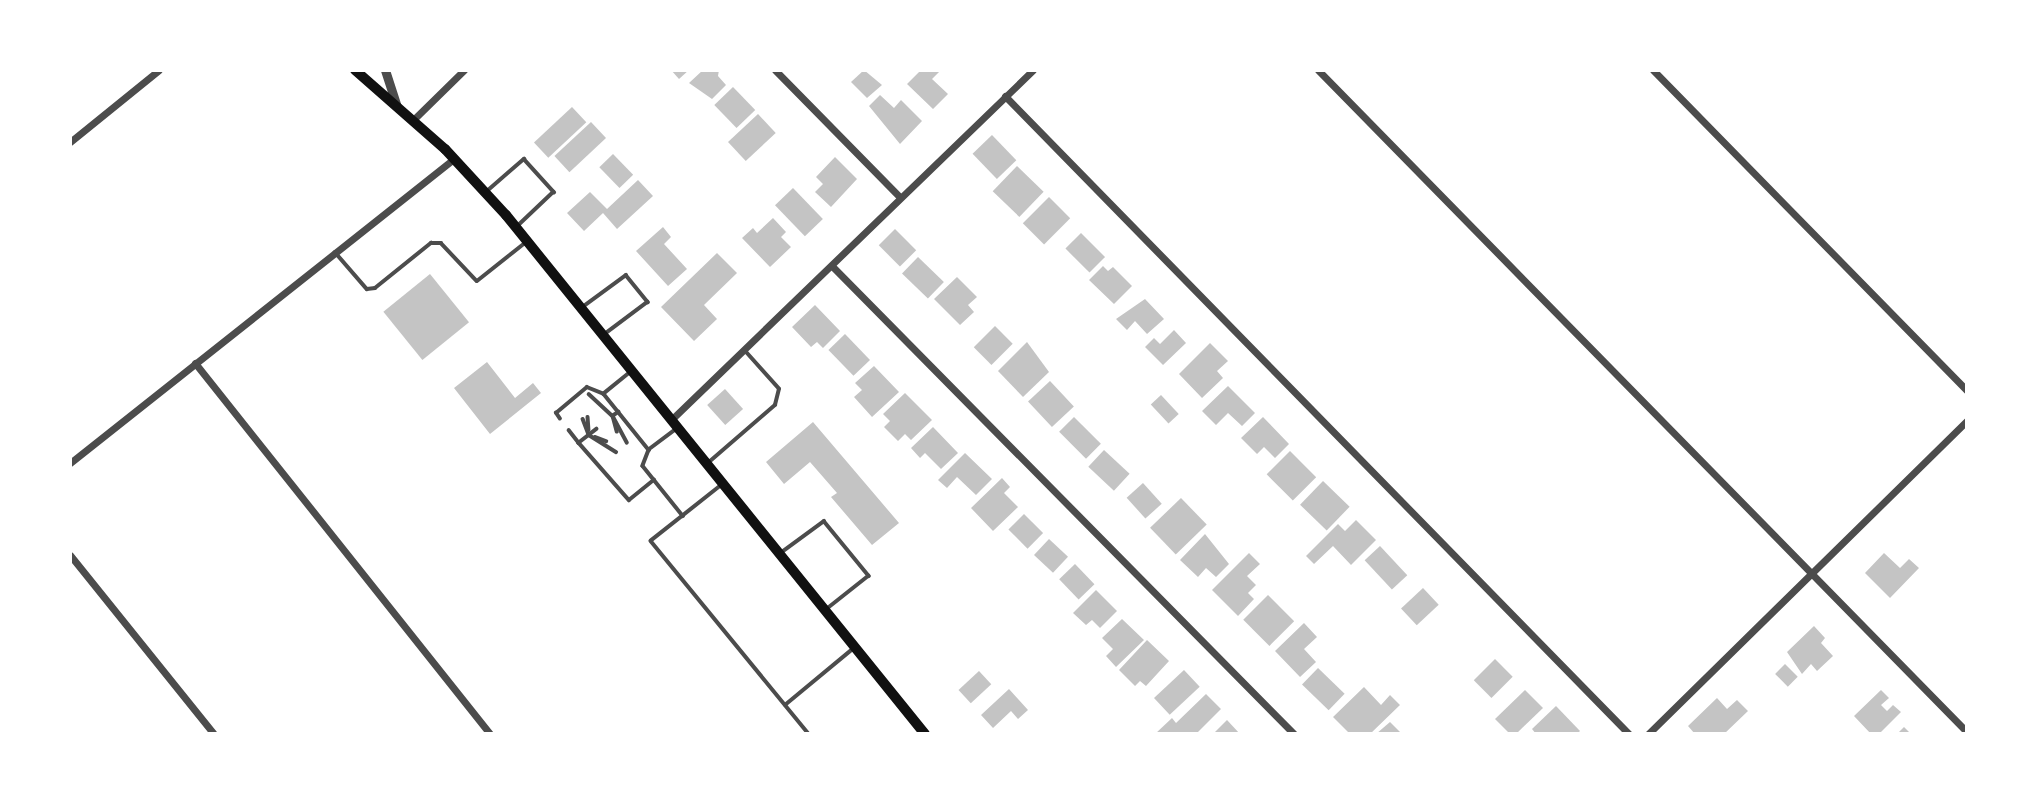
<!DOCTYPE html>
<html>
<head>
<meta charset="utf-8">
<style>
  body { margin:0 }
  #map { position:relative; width:2037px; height:804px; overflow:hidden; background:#fff; font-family:Rubik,sans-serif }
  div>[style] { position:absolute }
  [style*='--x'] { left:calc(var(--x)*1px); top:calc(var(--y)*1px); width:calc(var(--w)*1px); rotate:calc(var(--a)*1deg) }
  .building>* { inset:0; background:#c4c4c4; transform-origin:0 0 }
  .service>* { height:3.5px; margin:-1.75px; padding:0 1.75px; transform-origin:1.75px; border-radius:1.75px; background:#4c4c4c }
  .minor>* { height:7px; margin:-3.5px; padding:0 3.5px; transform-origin:3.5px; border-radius:3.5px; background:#4c4c4c }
  .tertiary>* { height:9px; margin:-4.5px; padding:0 4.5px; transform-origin:4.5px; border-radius:4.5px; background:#4c4c4c }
  .secondary>* { height:10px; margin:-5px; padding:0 5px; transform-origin:5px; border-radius:5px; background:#111 }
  span { translate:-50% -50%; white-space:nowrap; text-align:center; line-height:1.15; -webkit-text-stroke:6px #fff; paint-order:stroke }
  .frame { position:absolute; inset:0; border:72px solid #fff; pointer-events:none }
</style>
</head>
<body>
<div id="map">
  <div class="building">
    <div style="clip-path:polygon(671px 70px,689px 70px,679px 79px)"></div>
    <div style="clip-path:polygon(703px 70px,719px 70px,718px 76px,726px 85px,712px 99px,689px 83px)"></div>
    <div style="clip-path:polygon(864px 70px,882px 85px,867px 98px,851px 82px)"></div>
    <div style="clip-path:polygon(921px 70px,941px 70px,932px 79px,948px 94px,933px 109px,907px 84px)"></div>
    <div style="left:733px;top:87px;width:32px;height:26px;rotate:46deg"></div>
    <div style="clip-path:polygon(880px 95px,894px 108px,901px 100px,922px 121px,900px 144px,869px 106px)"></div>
    <div style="left:572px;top:107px;width:21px;height:52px;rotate:47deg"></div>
    <div style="left:758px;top:114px;width:26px;height:41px;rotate:47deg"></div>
    <div style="left:591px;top:122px;width:22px;height:50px;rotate:47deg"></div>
    <div style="left:992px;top:135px;width:35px;height:27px;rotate:46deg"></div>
    <div style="left:613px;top:154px;width:29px;height:19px;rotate:46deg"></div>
    <div style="clip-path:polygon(835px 157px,857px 179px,831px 207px,815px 192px,823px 184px,816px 177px)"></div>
    <div style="left:1017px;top:166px;width:37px;height:35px;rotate:44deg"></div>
    <div style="clip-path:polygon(638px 180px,653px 196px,617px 229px,603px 213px,584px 231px,567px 213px,590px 192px,607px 209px)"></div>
    <div style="left:793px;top:188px;width:43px;height:25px;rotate:46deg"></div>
    <div style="left:1049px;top:197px;width:30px;height:37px;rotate:45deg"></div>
    <div style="clip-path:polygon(773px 218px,786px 232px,781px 237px,791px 247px,770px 267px,742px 238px,753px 228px,757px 233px)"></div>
    <div style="clip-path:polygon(663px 227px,671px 237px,664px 244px,687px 269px,668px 286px,636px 251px)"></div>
    <div style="left:895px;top:229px;width:30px;height:23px;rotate:45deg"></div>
    <div style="left:1081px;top:233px;width:34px;height:22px;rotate:45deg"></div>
    <div style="clip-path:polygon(717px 253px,737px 273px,704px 305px,717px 319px,694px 341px,661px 307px)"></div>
    <div style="left:918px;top:257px;width:36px;height:23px;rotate:44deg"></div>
    <div style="clip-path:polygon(1103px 266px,1108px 271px,1113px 267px,1132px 286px,1114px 304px,1089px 280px)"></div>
    <div style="left:430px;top:274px;width:62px;height:60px;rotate:51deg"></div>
    <div style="clip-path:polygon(957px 277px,977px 297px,968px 305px,974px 312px,960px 325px,934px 299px)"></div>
    <div style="clip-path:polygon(1145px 299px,1164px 319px,1147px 334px,1135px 321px,1127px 330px,1116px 319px)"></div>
    <div style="clip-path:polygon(815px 305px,840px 331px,823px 348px,817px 342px,811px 347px,792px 327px)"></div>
    <div style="left:995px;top:326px;width:25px;height:30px;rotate:45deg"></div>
    <div style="clip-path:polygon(1174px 330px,1186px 343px,1163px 365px,1145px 347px,1154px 338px,1160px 344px)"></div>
    <div style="left:845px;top:334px;width:36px;height:23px;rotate:46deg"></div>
    <div style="clip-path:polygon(1027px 342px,1049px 372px,1023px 397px,998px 371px)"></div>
    <div style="clip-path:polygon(1210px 343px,1228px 361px,1217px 371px,1223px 378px,1202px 398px,1179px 374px)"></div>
    <div style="clip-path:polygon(487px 362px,515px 398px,533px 383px,541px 393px,490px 434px,454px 388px)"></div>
    <div style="clip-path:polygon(874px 366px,899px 392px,872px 417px,854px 397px,862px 390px,855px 383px)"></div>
    <div style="left:1050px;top:381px;width:35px;height:30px;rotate:47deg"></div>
    <div style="clip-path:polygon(1228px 386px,1255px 413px,1242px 426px,1228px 413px,1216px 425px,1202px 411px)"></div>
    <div style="left:725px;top:389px;width:27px;height:24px;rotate:48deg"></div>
    <div style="clip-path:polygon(905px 393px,932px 420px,911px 440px,905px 434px,898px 441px,884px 427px,890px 421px,883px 414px)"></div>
    <div style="left:1161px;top:395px;width:26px;height:14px;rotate:47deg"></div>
    <div style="left:1074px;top:417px;width:38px;height:21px;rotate:45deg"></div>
    <div style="clip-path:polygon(1263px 417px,1289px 444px,1275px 458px,1264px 447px,1257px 454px,1241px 438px)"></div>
    <div style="clip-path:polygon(813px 422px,899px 523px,872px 545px,831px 497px,837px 493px,810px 462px,784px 484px,766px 462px)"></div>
    <div style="clip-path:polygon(933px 427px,958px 453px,941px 469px,925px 453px,920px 458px,911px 448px)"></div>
    <div style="left:1104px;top:450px;width:35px;height:23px;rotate:43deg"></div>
    <div style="left:1290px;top:451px;width:37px;height:33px;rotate:45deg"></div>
    <div style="clip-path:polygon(965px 453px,992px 479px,976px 495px,957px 477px,947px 488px,938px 480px)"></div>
    <div style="clip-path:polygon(1002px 478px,1010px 487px,1004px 493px,1018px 507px,993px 531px,971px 508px)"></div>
    <div style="left:1323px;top:481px;width:37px;height:33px;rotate:44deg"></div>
    <div style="left:1143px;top:483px;width:28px;height:22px;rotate:48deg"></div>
    <div style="left:1181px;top:498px;width:37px;height:43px;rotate:46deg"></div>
    <div style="left:1024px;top:514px;width:27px;height:22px;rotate:45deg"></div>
    <div style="clip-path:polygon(1356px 520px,1376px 540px,1351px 565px,1333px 546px,1314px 564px,1306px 556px,1338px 524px,1345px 531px)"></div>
    <div style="clip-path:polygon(1205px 534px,1229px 564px,1216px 577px,1206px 568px,1198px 577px,1180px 560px)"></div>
    <div style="left:1049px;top:539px;width:26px;height:22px;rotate:43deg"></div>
    <div style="left:1380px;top:546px;width:40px;height:21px;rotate:47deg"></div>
    <div style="clip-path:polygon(1249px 553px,1260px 564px,1247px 576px,1256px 585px,1248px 593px,1254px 599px,1238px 616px,1212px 590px)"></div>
    <div style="clip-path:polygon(1884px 553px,1900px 568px,1909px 559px,1919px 568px,1890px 598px,1865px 573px)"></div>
    <div style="left:1075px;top:564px;width:28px;height:22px;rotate:46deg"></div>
    <div style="left:1423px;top:588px;width:23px;height:30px;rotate:47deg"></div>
    <div style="clip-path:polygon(1096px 590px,1117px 611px,1100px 628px,1092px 620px,1086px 625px,1073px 613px)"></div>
    <div style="left:1268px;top:595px;width:37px;height:35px;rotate:45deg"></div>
    <div style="clip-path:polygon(1122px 619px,1144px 640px,1116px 667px,1106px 656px,1113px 649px,1102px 638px)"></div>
    <div style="clip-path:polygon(1304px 623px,1317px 637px,1304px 649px,1316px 662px,1300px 677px,1275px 651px)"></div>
    <div style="clip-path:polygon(1814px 626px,1825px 638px,1821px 643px,1833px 656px,1817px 671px,1811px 664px,1802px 674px,1787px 652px)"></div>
    <div style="clip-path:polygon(1147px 640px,1169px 661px,1146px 686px,1140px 681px,1135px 686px,1119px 670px)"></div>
    <div style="left:1495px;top:659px;width:25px;height:30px;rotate:45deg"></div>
    <div style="left:1785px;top:664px;width:18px;height:14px;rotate:45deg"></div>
    <div style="left:1318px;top:668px;width:37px;height:23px;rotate:44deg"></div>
    <div style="left:1184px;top:670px;width:23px;height:41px;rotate:47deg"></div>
    <div style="left:979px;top:671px;width:18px;height:28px;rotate:47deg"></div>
    <div style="clip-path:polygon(1364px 687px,1381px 705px,1390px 695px,1400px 705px,1370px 734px,1350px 734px,1333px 717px)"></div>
    <div style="clip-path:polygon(1009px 689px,1028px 710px,1018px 719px,1011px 711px,993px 728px,981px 715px)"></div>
    <div style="clip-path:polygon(1525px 690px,1543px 708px,1516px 734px,1510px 734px,1495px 719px)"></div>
    <div style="clip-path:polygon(1881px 690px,1889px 698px,1881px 705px,1887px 711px,1893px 705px,1901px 712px,1879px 734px,1871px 734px,1854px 716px)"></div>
    <div style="clip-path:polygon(1206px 694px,1221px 709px,1196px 734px,1155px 734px,1172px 718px,1176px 723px)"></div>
    <div style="clip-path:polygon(1717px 698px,1727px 709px,1737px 700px,1748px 711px,1724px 734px,1695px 734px,1688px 726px)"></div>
    <div style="clip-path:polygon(1556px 706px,1580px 731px,1577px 734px,1536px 734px,1532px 729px)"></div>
    <div style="clip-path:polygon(1227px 720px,1240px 734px,1213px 734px)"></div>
    <div style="clip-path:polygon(1390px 722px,1402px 734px,1376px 734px)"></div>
    <div style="clip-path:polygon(1904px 727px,1911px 734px,1897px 734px)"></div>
  </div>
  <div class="service">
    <div style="--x:487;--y:191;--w:49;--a:-40.9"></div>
    <div style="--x:524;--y:159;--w:45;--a:47.7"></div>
    <div style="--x:554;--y:192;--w:51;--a:136.6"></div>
    <div style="--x:335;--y:252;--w:49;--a:49.1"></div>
    <div style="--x:367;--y:289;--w:8;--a:-7"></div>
    <div style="--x:375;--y:288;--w:72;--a:-38.8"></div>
    <div style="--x:431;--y:243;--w:10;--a:0"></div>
    <div style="--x:441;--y:243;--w:52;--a:46.5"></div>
    <div style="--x:477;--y:281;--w:61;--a:-38.4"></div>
    <div style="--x:584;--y:306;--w:52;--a:-36.4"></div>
    <div style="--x:626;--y:275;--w:35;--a:51"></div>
    <div style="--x:648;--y:302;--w:55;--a:143.1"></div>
    <div style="--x:631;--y:372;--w:35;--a:141"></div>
    <div style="--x:604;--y:394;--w:72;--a:51.2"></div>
    <div style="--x:589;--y:394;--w:33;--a:43"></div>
    <div style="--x:613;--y:416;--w:16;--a:75"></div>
    <div style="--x:619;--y:412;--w:7;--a:146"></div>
    <div style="--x:613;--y:416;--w:30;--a:62"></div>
    <div style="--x:588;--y:417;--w:13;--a:86"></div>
    <div style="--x:560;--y:419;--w:7;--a:-124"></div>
    <div style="--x:556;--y:413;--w:40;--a:-40"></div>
    <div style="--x:587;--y:387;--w:18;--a:22"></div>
    <div style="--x:583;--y:419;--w:17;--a:69"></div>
    <div style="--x:589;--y:435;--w:32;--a:32"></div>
    <div style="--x:678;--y:428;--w:36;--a:143"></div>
    <div style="--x:649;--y:450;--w:17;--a:111"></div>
    <div style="--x:643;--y:466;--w:64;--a:51.3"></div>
    <div style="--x:597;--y:429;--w:23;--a:142"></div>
    <div style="--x:579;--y:443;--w:76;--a:48.7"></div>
    <div style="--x:629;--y:500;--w:32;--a:-39"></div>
    <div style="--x:569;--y:430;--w:16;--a:52"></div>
    <div style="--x:595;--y:437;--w:12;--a:20"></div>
    <div style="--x:709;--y:462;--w:87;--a:-40.8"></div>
    <div style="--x:775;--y:405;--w:16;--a:-76"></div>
    <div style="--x:779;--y:389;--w:52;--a:-131.9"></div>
    <div style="--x:722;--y:485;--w:90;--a:141.7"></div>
    <div style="--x:651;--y:541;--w:249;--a:50.7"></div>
    <div style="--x:782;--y:552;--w:52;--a:-36.4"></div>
    <div style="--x:824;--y:521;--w:71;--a:50.7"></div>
    <div style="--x:869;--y:576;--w:55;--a:141.7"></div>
    <div style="--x:785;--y:705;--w:89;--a:-39.6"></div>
  </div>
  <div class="minor">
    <div style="--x:775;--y:70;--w:178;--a:45.5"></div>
    <div style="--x:1318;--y:70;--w:927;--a:45.57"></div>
    <div style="--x:1653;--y:70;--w:449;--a:45.6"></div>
    <div style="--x:1005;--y:96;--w:892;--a:45.64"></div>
    <div style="--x:413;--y:120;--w:71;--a:-44.4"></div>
    <div style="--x:70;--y:142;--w:114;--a:-39"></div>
    <div style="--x:832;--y:266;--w:658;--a:45.37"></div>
    <div style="--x:195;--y:363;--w:474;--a:51.5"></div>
    <div style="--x:672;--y:419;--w:502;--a:-44.03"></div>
    <div style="--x:70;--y:463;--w:489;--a:-38.4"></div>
    <div style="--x:70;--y:555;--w:230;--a:51.2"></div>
    <div style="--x:1648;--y:734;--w:448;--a:-44.5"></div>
  </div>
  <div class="tertiary">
    <div style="--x:385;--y:70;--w:38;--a:72"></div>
  </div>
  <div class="secondary">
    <div style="--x:355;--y:70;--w:120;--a:41.3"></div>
    <div style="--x:445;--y:149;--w:90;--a:47.3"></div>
    <div style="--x:506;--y:215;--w:667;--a:51.09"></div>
  </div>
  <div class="frame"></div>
</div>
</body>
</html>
